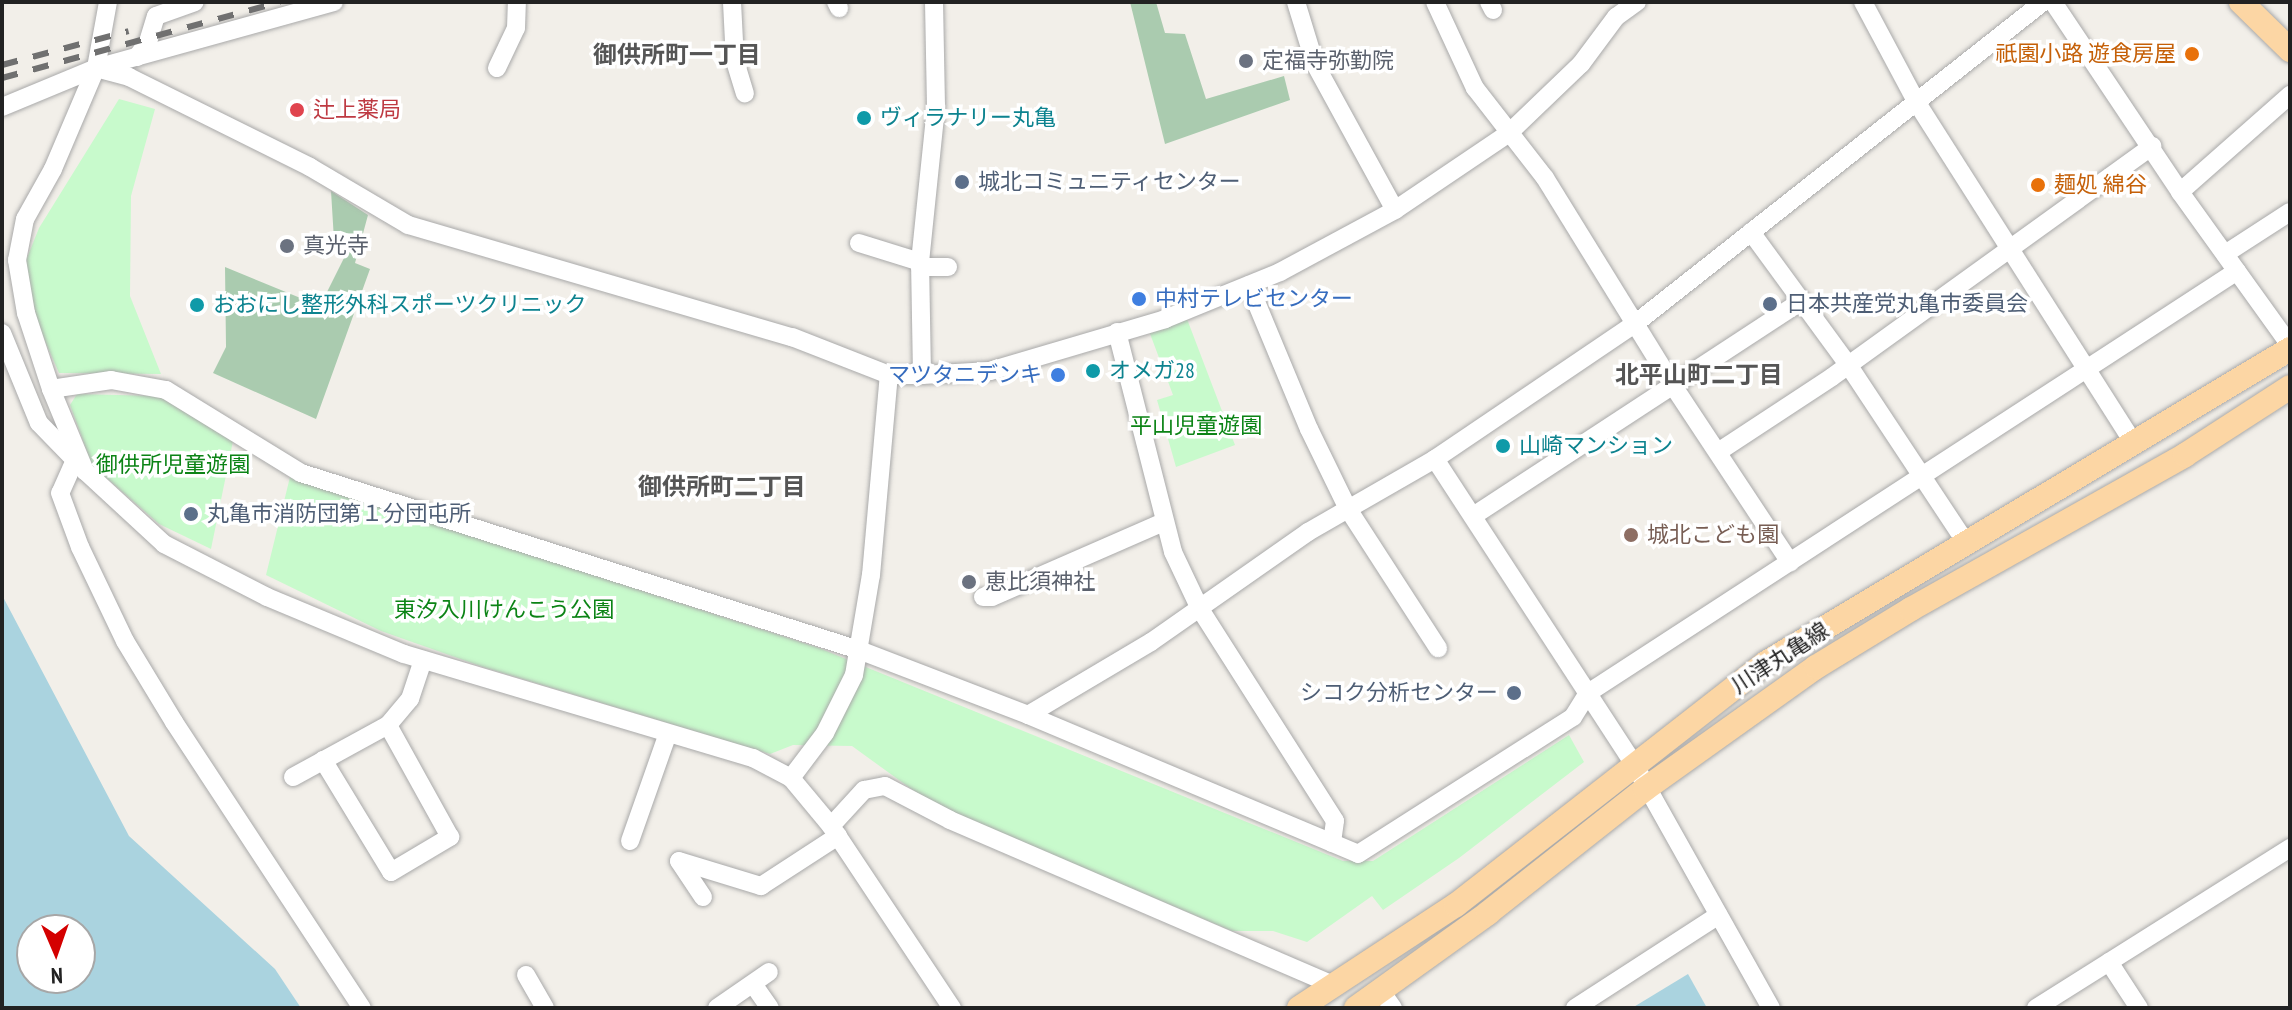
<!DOCTYPE html>
<html>
<head>
<meta charset="utf-8">
<style>
  body { margin:0 }
  #map { position:relative; width:2292px; height:1010px; overflow:hidden; background:#f2efe9; font-family:"PT Sans Narrow","Noto Sans JP",sans-serif }
  div>[style] { position:absolute }
  [style*='--x'] { left:calc(var(--x)*1px); top:calc(var(--y)*1px); width:calc(var(--w)*1px); rotate:calc(var(--a)*1deg) }
  .cemetery>* { inset:0; background:#aacbaf }
  .park>* { inset:0; background:#c8facc }
  .water>* { inset:0; background:#aad3df }
  .roads { filter:drop-shadow(0 0 2px #a9a9a9) drop-shadow(0 0 2px #a9a9a9) }
  .minor>* { height:18px; margin:-9px; padding:0 9px; transform-origin:9px; border-radius:9px; background:#fff }
  .major>* { height:24px; margin:-12px; padding:0 12px; transform-origin:12px; border-radius:12px; background:#fcd6a4 }
  .rail>* { height:6px; margin-top:-3px; transform-origin:0; background:repeating-linear-gradient(90deg,#707070 0 16px,transparent 0 32px) }
  .dots>* { width:22px; height:22px; translate:-50% -50%; box-sizing:border-box; border:4px solid #fff; border-radius:50% }
  span { translate:-50% -50%; white-space:nowrap; text-align:center; line-height:1.15; -webkit-text-stroke:7px #fff; paint-order:stroke }
  .food-label { font-size:22px; color:#c56008 }
  .right { translate:-100% -50%; text-align:right }
  .left { translate:0 -50%; text-align:left }
  .worship-label { font-size:22px; color:#5b616d }
  .health-label { font-size:22px; color:#be3a42 }
  .culture-label { font-size:22px; color:#0d838f }
  .service-label { font-size:22px; color:#4e5e75 }
  .shop-label { font-size:22px; color:#366cbe }
  .park-label { font-size:22px; color:#0c8416 }
  .education-label { font-size:22px; color:#785e54 }
  .street-label { font-size:22px; color:#222 }
  .neighbourhood-label { font-size:24px; color:#555; font-weight:700 }
  .frame { position:absolute; inset:0; border:4px solid #222; pointer-events:none }
  .north { position:absolute; left:16px; top:914px; width:80px; height:80px; box-sizing:border-box; background:#fff; border:2px solid #a7a7a7; border-radius:50%; rotate:178deg; font-size:22px; font-weight:700; line-height:32px; text-align:center; color:#222 }
  .north::after { content:''; display:block; margin:auto; width:28px; height:36px; background:#d40000; clip-path:polygon(50% 0,100% 100%,50% 72%,0 100%) }
</style>
</head>
<body>
<div id="map">
  <div class="cemetery">
    <div style="clip-path:polygon(1130px 2px,1156px 2px,1165px 33px,1185px 34px,1206px 99px,1284px 76px,1290px 100px,1165px 144px)"></div>
    <div style="clip-path:polygon(331px 191px,368px 215px,355px 263px,370px 269px,316px 419px,213px 373px,226px 347px,225px 267px,320px 306px,349px 248px,334px 240px)"></div>
  </div>
  <div class="park">
    <div style="clip-path:polygon(119px 99px,155px 109px,131px 196px,130px 296px,161px 374px,59px 373px,38px 325px,25px 263px,39px 228px)"></div>
    <div style="clip-path:polygon(1187px 319px,1235px 445px,1176px 467px,1157px 400px,1173px 395px,1149px 331px)"></div>
    <div style="clip-path:polygon(77px 394px,158px 396px,233px 441px,211px 549px,159px 524px,92px 465px,70px 405px)"></div>
    <div style="clip-path:polygon(290px 477px,819px 648px,1343px 861px,1373px 861px,1569px 735px,1584px 762px,1459px 858px,1383px 910px,1372px 896px,1307px 942px,1273px 931px,1232px 931px,932px 804px,852px 746px,793px 745px,770px 754px,483px 667px,381px 631px,266px 575px)"></div>
  </div>
  <div class="water">
    <div style="clip-path:polygon(evenodd,2px 595px,129px 836px,275px 969px,301px 1008px,2px 1008px,2px 595px,32px 930px,80px 930px,80px 978px,32px 978px,32px 930px)"></div>
    <div style="clip-path:polygon(1688px 974px,1707px 1008px,1632px 1008px)"></div>
  </div>
  <div class="roads">
    <div class="minor">
      <div style="--x:108;--y:2;--w:67;--a:100.3"></div>
      <div style="--x:96;--y:68;--w:110;--a:113.1"></div>
      <div style="--x:53;--y:169;--w:57;--a:119.2"></div>
      <div style="--x:25;--y:219;--w:42;--a:101"></div>
      <div style="--x:17;--y:260;--w:54;--a:80.4"></div>
      <div style="--x:26;--y:313;--w:80;--a:71.8"></div>
      <div style="--x:51;--y:389;--w:89;--a:67.5"></div>
      <div style="--x:85;--y:471;--w:108;--a:42.7"></div>
      <div style="--x:164;--y:544;--w:116;--a:27.2"></div>
      <div style="--x:267;--y:597;--w:148;--a:22.6"></div>
      <div style="--x:404;--y:654;--w:364;--a:16.6"></div>
      <div style="--x:753;--y:758;--w:43;--a:27.8"></div>
      <div style="--x:791;--y:778;--w:62;--a:50.2"></div>
      <div style="--x:831;--y:826;--w:219;--a:56.4"></div>
      <div style="--x:732;--y:2;--w:59;--a:87.1"></div>
      <div style="--x:735;--y:61;--w:34;--a:73"></div>
      <div style="--x:836;--y:2;--w:7;--a:63"></div>
      <div style="--x:1296;--y:2;--w:65;--a:73"></div>
      <div style="--x:1315;--y:64;--w:166;--a:61.3"></div>
      <div style="--x:1435;--y:2;--w:95;--a:65.1"></div>
      <div style="--x:1475;--y:88;--w:114;--a:52.1"></div>
      <div style="--x:1545;--y:178;--w:242;--a:58.3"></div>
      <div style="--x:1672;--y:384;--w:214;--a:56.5"></div>
      <div style="--x:1489;--y:2;--w:9;--a:63"></div>
      <div style="--x:1863;--y:2;--w:115;--a:61.9"></div>
      <div style="--x:1917;--y:103;--w:404;--a:57.5"></div>
      <div style="--x:2053;--y:2;--w:229;--a:56.2"></div>
      <div style="--x:2180;--y:192;--w:188;--a:54.3"></div>
      <div style="--x:137;--y:57;--w:19;--a:-54"></div>
      <div style="--x:148;--y:42;--w:27;--a:-73"></div>
      <div style="--x:156;--y:16;--w:41;--a:-19.7"></div>
      <div style="--x:96;--y:68;--w:34;--a:15"></div>
      <div style="--x:129;--y:77;--w:202;--a:26.4"></div>
      <div style="--x:310;--y:167;--w:114;--a:30.6"></div>
      <div style="--x:408;--y:225;--w:400;--a:16.3"></div>
      <div style="--x:792;--y:337;--w:104;--a:21.4"></div>
      <div style="--x:889;--y:375;--w:33;--a:0"></div>
      <div style="--x:922;--y:375;--w:68;--a:-3.4"></div>
      <div style="--x:990;--y:371;--w:183;--a:-16.5"></div>
      <div style="--x:1165;--y:319;--w:124;--a:-22.2"></div>
      <div style="--x:1280;--y:272;--w:131;--a:-28.3"></div>
      <div style="--x:1395;--y:210;--w:138;--a:-34"></div>
      <div style="--x:1509;--y:133;--w:100;--a:-43.8"></div>
      <div style="--x:1581;--y:64;--w:59;--a:-53.3"></div>
      <div style="--x:1616;--y:17;--w:26;--a:-36"></div>
      <div style="--x:497;--y:68;--w:44;--a:-64.6"></div>
      <div style="--x:516;--y:28;--w:26;--a:-88"></div>
      <div style="--x:2;--y:107;--w:102;--a:-22.5"></div>
      <div style="--x:96;--y:68;--w:247;--a:-15.5"></div>
      <div style="--x:2180;--y:192;--w:147;--a:-41.4"></div>
      <div style="--x:1751;--y:232;--w:162;--a:53.8"></div>
      <div style="--x:1847;--y:363;--w:216;--a:56.5"></div>
      <div style="--x:859;--y:243;--w:64;--a:17.3"></div>
      <div style="--x:2225;--y:254;--w:77;--a:-32.9"></div>
      <div style="--x:920;--y:267;--w:28;--a:0"></div>
      <div style="--x:1249;--y:285;--w:156;--a:67.4"></div>
      <div style="--x:1309;--y:429;--w:89;--a:64"></div>
      <div style="--x:1348;--y:509;--w:166;--a:57.1"></div>
      <div style="--x:1117;--y:332;--w:227;--a:75.7"></div>
      <div style="--x:1173;--y:552;--w:63;--a:64.7"></div>
      <div style="--x:1200;--y:609;--w:251;--a:57.5"></div>
      <div style="--x:1335;--y:821;--w:22;--a:98"></div>
      <div style="--x:2;--y:333;--w:97;--a:67.7"></div>
      <div style="--x:39;--y:423;--w:52;--a:45.8"></div>
      <div style="--x:922;--y:375;--w:113;--a:-91"></div>
      <div style="--x:920;--y:262;--w:157;--a:-84.1"></div>
      <div style="--x:936;--y:106;--w:104;--a:-91.1"></div>
      <div style="--x:51;--y:389;--w:61;--a:-8.5"></div>
      <div style="--x:111;--y:380;--w:56;--a:10.3"></div>
      <div style="--x:166;--y:390;--w:158;--a:31.6"></div>
      <div style="--x:301;--y:473;--w:585;--a:17.6"></div>
      <div style="--x:859;--y:650;--w:181;--a:21"></div>
      <div style="--x:1028;--y:715;--w:358;--a:22.8"></div>
      <div style="--x:1358;--y:854;--w:255;--a:-32.5"></div>
      <div style="--x:1573;--y:717;--w:28;--a:-58"></div>
      <div style="--x:1588;--y:693;--w:774;--a:-33.03"></div>
      <div style="--x:1718;--y:452;--w:136;--a:-33.3"></div>
      <div style="--x:1832;--y:377;--w:395;--a:-35.8"></div>
      <div style="--x:1435;--y:459;--w:364;--a:56.9"></div>
      <div style="--x:1634;--y:764;--w:280;--a:60.7"></div>
      <div style="--x:75;--y:460;--w:36;--a:114"></div>
      <div style="--x:60;--y:493;--w:58;--a:69.7"></div>
      <div style="--x:80;--y:547;--w:104;--a:64.4"></div>
      <div style="--x:125;--y:641;--w:95;--a:58.8"></div>
      <div style="--x:174;--y:722;--w:342;--a:56.7"></div>
      <div style="--x:1473;--y:516;--w:393;--a:-33.2"></div>
      <div style="--x:983;--y:597;--w:9;--a:0"></div>
      <div style="--x:992;--y:597;--w:188;--a:-23.6"></div>
      <div style="--x:1028;--y:715;--w:143;--a:-30.7"></div>
      <div style="--x:1151;--y:642;--w:192;--a:-35"></div>
      <div style="--x:1308;--y:532;--w:146;--a:-29.9"></div>
      <div style="--x:1435;--y:459;--w:243;--a:-34.1"></div>
      <div style="--x:1636;--y:323;--w:518;--a:-38.26"></div>
      <div style="--x:323;--y:760;--w:131;--a:58.7"></div>
      <div style="--x:391;--y:872;--w:69;--a:-30.7"></div>
      <div style="--x:450;--y:837;--w:128;--a:-119"></div>
      <div style="--x:293;--y:777;--w:108;--a:-28.7"></div>
      <div style="--x:388;--y:725;--w:34;--a:-50"></div>
      <div style="--x:410;--y:699;--w:41;--a:-71.6"></div>
      <div style="--x:791;--y:778;--w:56;--a:-52.9"></div>
      <div style="--x:825;--y:733;--w:65;--a:-63.4"></div>
      <div style="--x:854;--y:675;--w:101;--a:-80.4"></div>
      <div style="--x:871;--y:575;--w:201;--a:-84.9"></div>
      <div style="--x:831;--y:826;--w:49;--a:-47.5"></div>
      <div style="--x:864;--y:790;--w:21;--a:-11"></div>
      <div style="--x:885;--y:786;--w:73;--a:27.6"></div>
      <div style="--x:950;--y:820;--w:417;--a:23.3"></div>
      <div style="--x:630;--y:841;--w:114;--a:-70.6"></div>
      <div style="--x:703;--y:897;--w:43;--a:-123.7"></div>
      <div style="--x:679;--y:861;--w:86;--a:17"></div>
      <div style="--x:761;--y:886;--w:92;--a:-33"></div>
      <div style="--x:2109;--y:962;--w:55;--a:56.9"></div>
      <div style="--x:526;--y:975;--w:38;--a:60"></div>
      <div style="--x:753;--y:984;--w:29;--a:55"></div>
      <div style="--x:1381;--y:991;--w:21;--a:55"></div>
      <div style="--x:717;--y:1008;--w:63;--a:-34.7"></div>
      <div style="--x:1575;--y:1008;--w:171;--a:-32.9"></div>
      <div style="--x:2036;--y:1008;--w:300;--a:-32.2"></div>
    </div>
    <div class="major">
      <div style="--x:2241;--y:2;--w:69;--a:44.4"></div>
      <div style="--x:1299;--y:1008;--w:188;--a:-33.3"></div>
      <div style="--x:1456;--y:905;--w:393;--a:-38"></div>
      <div style="--x:1766;--y:663;--w:611;--a:-30.93"></div>
      <div style="--x:1356;--y:1008;--w:163;--a:-35.7"></div>
      <div style="--x:1488;--y:913;--w:200;--a:-38.3"></div>
      <div style="--x:1645;--y:789;--w:210;--a:-35.5"></div>
      <div style="--x:1816;--y:667;--w:111;--a:-31.4"></div>
      <div style="--x:1911;--y:609;--w:314;--a:-29.3"></div>
      <div style="--x:2185;--y:455;--w:125;--a:-32.9"></div>
    </div>
  </div>
  <div class="rail">
    <div style="--x:2;--y:65;--w:131;--a:-15"></div>
    <div style="--x:2;--y:78;--w:288;--a:-15.3"></div>
  </div>
  <div class="dots">
    <div style="left:2192px;top:54px;background:#e8710a"></div>
    <div style="left:1246px;top:61px;background:#6b7280"></div>
    <div style="left:297px;top:110px;background:#e0444e"></div>
    <div style="left:864px;top:118px;background:#0f9aa8"></div>
    <div style="left:962px;top:182px;background:#5c6f8a"></div>
    <div style="left:2038px;top:185px;background:#e8710a"></div>
    <div style="left:287px;top:246px;background:#6b7280"></div>
    <div style="left:1139px;top:299px;background:#3f7fe0"></div>
    <div style="left:1770px;top:304px;background:#5c6f8a"></div>
    <div style="left:197px;top:305px;background:#0f9aa8"></div>
    <div style="left:1093px;top:371px;background:#0f9aa8"></div>
    <div style="left:1058px;top:375px;background:#3f7fe0"></div>
    <div style="left:1503px;top:446px;background:#0f9aa8"></div>
    <div style="left:191px;top:514px;background:#5c6f8a"></div>
    <div style="left:1631px;top:535px;background:#8d6e63"></div>
    <div style="left:969px;top:582px;background:#6b7280"></div>
    <div style="left:1514px;top:693px;background:#5c6f8a"></div>
  </div>
  <div class="food-label">
    <span class="right" style="left:2176px;top:54px">祇園小路 遊食房屋</span>
    <span class="left" style="left:2054px;top:185px">麺処 綿谷</span>
  </div>
  <div class="worship-label">
    <span class="left" style="left:1262px;top:61px">定福寺弥勤院</span>
    <span class="left" style="left:303px;top:246px">真光寺</span>
    <span class="left" style="left:985px;top:582px">恵比須神社</span>
  </div>
  <div class="health-label">
    <span class="left" style="left:313px;top:110px">辻上薬局</span>
  </div>
  <div class="culture-label">
    <span class="left" style="left:880px;top:118px">ヴィラナリー丸亀</span>
    <span class="left" style="left:213px;top:305px">おおにし整形外科スポーツクリニック</span>
    <span class="left" style="left:1109px;top:371px">オメガ28</span>
    <span class="left" style="left:1519px;top:446px">山崎マンション</span>
  </div>
  <div class="service-label">
    <span class="left" style="left:978px;top:182px">城北コミュニティセンター</span>
    <span class="left" style="left:1786px;top:304px">日本共産党丸亀市委員会</span>
    <span class="left" style="left:207px;top:514px">丸亀市消防団第１分団屯所</span>
    <span class="right" style="left:1498px;top:693px">シコク分析センター</span>
  </div>
  <div class="shop-label">
    <span class="left" style="left:1155px;top:299px">中村テレビセンター</span>
    <span class="right" style="left:1042px;top:375px">マツタニデンキ</span>
  </div>
  <div class="park-label">
    <span style="left:1196px;top:426px">平山児童遊園</span>
    <span style="left:173px;top:465px">御供所児童遊園</span>
    <span style="left:504px;top:610px">東汐入川けんこう公園</span>
  </div>
  <div class="education-label">
    <span class="left" style="left:1647px;top:535px">城北こども園</span>
  </div>
  <div class="street-label">
    <span style="left:1780px;top:658px;rotate:-33deg">川津丸亀線</span>
  </div>
  <div class="neighbourhood-label">
    <span style="left:677px;top:55px">御供所町一丁目</span>
    <span style="left:1699px;top:375px">北平山町二丁目</span>
    <span style="left:722px;top:487px">御供所町二丁目</span>
  </div>
  <div class="frame"></div>
  <div class="north">N</div>
</div>
</body>
</html>
